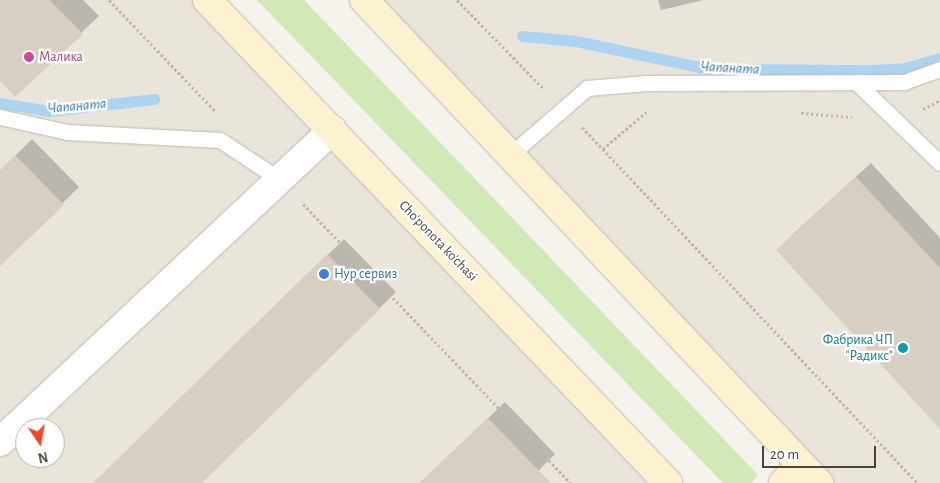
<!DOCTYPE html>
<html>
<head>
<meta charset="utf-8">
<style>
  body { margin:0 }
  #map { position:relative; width:940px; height:483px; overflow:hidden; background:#f5f3ec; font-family:"Alegreya Sans",sans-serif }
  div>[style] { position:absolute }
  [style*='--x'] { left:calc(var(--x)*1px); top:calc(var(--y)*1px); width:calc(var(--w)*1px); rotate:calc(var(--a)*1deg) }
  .residential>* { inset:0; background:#e9e5db }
  .green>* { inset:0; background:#d1e8b7 }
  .shadow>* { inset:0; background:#0003 }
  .stream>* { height:11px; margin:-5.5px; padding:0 5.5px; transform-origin:5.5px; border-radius:5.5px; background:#acd3ef }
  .building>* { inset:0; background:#d7cfc2 }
  .path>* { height:3px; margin-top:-1.5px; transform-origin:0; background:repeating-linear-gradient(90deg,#c2b7a1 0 2.5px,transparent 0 5px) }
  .roads { filter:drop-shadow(0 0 1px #c1bbaf) drop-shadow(0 0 1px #c1bbaf) }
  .lane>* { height:15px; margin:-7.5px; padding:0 7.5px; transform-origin:7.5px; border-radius:7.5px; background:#fff }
  .street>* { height:28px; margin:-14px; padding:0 14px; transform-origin:14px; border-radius:14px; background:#fff }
  .secondary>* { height:28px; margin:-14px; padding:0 14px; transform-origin:14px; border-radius:14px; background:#fdf2cf }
  .dots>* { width:14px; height:14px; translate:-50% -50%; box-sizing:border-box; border:2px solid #fff; border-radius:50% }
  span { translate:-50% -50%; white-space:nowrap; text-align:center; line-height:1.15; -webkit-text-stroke:4.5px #fff; paint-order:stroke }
  .hotel-label { font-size:14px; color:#b23c85 }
  .left { translate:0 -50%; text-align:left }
  .street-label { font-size:14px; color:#4a443a }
  .shop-label { font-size:14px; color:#366cbe }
  .culture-label { font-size:14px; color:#0d838f }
  .right { translate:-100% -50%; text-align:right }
  .water-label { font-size:15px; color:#3378ac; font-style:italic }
  .north { position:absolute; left:15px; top:418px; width:50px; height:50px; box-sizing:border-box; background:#fff; border:1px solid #b7b4b0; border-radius:50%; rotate:168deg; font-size:14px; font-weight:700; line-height:20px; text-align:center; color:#4a443a }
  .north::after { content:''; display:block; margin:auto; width:18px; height:22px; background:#f24727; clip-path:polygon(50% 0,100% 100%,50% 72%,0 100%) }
  .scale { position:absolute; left:762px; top:446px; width:114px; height:22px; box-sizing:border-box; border:2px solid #4a443a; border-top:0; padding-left:6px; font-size:15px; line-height:18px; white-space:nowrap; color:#4a443a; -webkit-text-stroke:4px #fff; paint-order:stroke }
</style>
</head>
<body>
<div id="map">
  <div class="residential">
    <div style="clip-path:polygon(evenodd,0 0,207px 0,668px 483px,0 483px,0 0,25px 428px,55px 428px,55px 458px,25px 458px,25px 428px)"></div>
    <div style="clip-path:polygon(364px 0,940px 0,940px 483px,819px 483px)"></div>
  </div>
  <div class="green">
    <div style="clip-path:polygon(257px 0,304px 0,758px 475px,751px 483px,723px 483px)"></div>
  </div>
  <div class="shadow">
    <div style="clip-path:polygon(0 0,83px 0,99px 16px,15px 95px,0 79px)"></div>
    <div style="clip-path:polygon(658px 0,704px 0,661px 10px)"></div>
    <div style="clip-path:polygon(32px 139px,79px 187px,0 265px,0 171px)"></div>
    <div style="clip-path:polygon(871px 163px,940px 238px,940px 427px,792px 235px)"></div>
    <div style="clip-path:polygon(344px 239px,396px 292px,200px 483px,94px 483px)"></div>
    <div style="clip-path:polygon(505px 402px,555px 454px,526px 483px,420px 483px)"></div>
  </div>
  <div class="stream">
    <div style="--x:522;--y:36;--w:54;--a:5.3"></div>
    <div style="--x:576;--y:41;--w:136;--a:11.9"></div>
    <div style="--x:709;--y:69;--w:162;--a:0.4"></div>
    <div style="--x:871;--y:70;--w:34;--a:-3"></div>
    <div style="--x:905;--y:68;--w:36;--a:-16"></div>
    <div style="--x:0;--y:103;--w:51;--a:9.1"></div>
    <div style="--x:50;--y:111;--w:105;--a:-6.6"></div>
  </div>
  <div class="building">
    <div style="clip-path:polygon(0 0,50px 0,83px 34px,15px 97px,0 81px)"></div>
    <div style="clip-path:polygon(15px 155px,64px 205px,0 266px,0 170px)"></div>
    <div style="clip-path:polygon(856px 177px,940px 268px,940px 429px,776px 250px)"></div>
    <div style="clip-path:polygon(327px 254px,380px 309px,202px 483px,93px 483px)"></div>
    <div style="clip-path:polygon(488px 418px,551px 483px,419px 483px)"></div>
  </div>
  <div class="path">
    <div style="--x:109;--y:0;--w:155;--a:46.3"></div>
    <div style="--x:457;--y:0;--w:124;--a:45.7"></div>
    <div style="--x:923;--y:109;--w:18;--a:-27"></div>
    <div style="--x:801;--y:113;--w:51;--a:4.5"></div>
    <div style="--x:582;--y:127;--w:490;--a:46.7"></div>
    <div style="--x:603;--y:149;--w:57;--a:-40.7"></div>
    <div style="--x:303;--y:204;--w:387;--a:46.2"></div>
  </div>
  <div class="roads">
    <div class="lane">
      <div style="--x:856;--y:82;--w:117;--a:44"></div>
      <div style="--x:0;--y:117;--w:69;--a:12.6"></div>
      <div style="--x:67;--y:132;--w:153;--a:3"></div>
      <div style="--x:220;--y:140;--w:71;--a:33.5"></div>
      <div style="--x:510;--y:155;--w:102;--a:-41"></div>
      <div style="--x:587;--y:88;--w:60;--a:-4.8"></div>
      <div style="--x:647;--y:83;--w:257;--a:-0.2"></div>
      <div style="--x:904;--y:82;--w:38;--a:-20"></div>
    </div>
    <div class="street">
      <div style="--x:0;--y:442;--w:456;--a:-43.2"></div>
    </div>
    <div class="secondary">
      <div style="--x:207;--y:0;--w:668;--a:46.34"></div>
      <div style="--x:364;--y:0;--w:664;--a:46.71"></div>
      <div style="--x:783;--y:483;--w:25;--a:-45"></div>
    </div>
  </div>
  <div class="dots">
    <div style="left:29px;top:57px;background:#d1479c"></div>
    <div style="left:324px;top:274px;background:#3f7fe0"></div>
    <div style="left:903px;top:348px;background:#0f9aa8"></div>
  </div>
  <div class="hotel-label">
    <span class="left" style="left:39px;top:57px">Малика</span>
  </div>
  <div class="street-label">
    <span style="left:438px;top:241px;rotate:46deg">Cho'ponota ko'chasi</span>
  </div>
  <div class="shop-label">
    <span class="left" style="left:334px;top:274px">Нур сервиз</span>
  </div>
  <div class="culture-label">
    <span class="right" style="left:893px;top:348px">Фабрика ЧП<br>"Радикс"</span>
  </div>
  <div class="water-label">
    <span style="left:730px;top:68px;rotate:3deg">Чапаната</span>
    <span style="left:77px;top:106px;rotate:-5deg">Чапаната</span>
  </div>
  <div class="north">N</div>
  <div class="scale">20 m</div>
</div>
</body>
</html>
